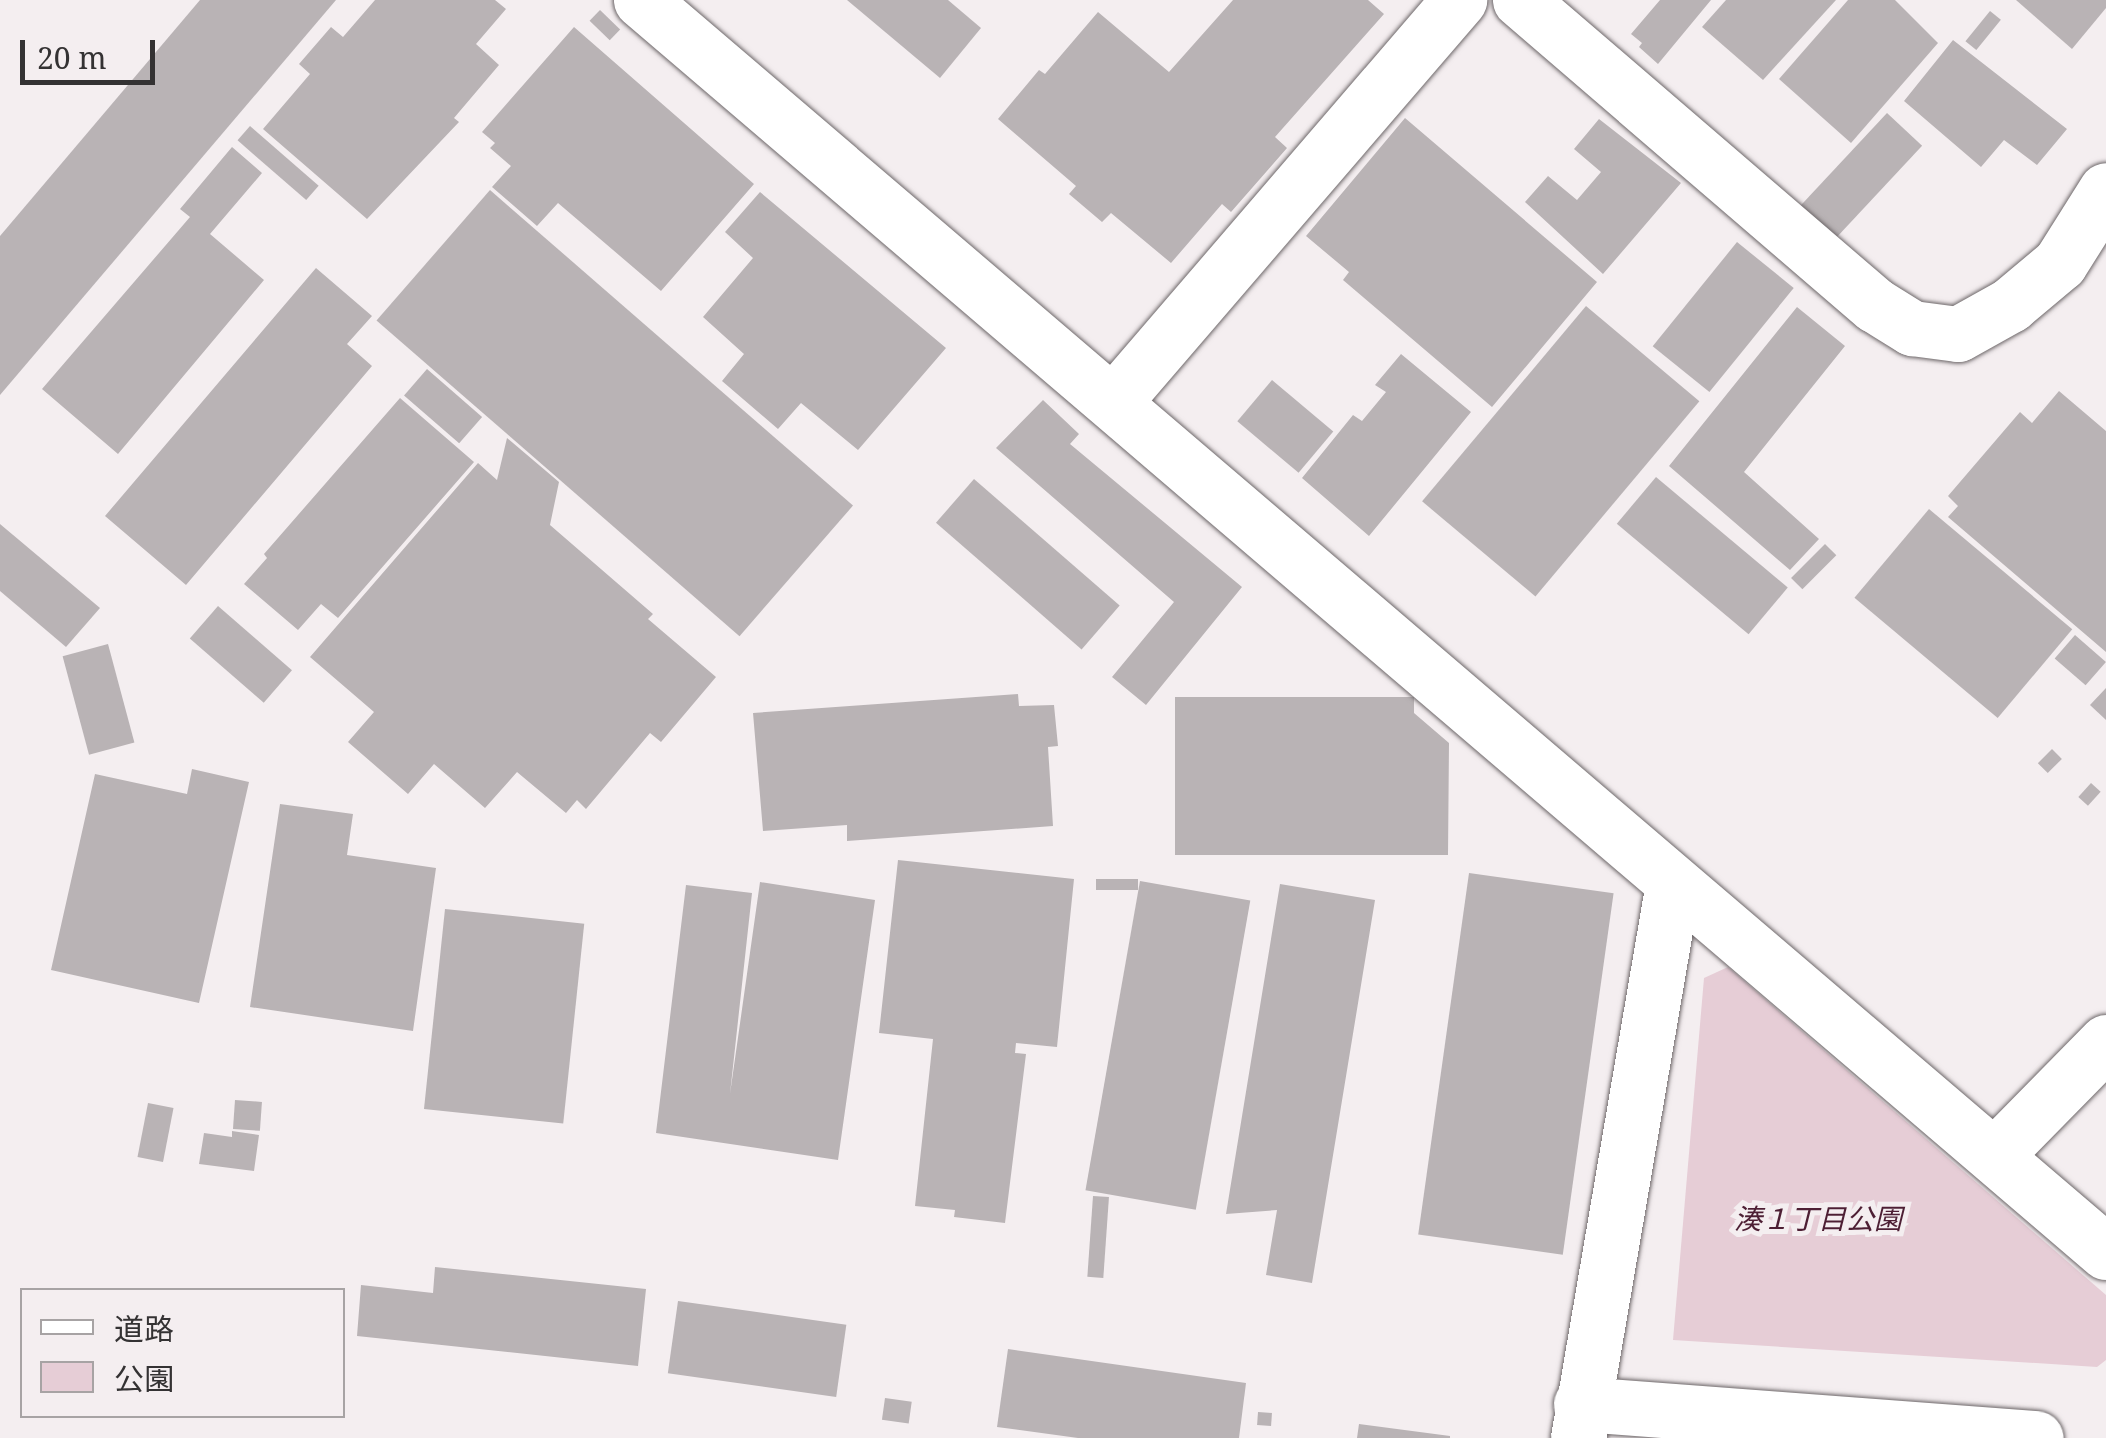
<!DOCTYPE html>
<html>
<head>
<meta charset="utf-8">
<style>
  body { margin:0 }
  #map { position:relative; width:2106px; height:1438px; overflow:hidden; background:#f4eef0; font-family:"Noto Serif","Noto Sans JP",serif }
  div>[style] { position:absolute }
  [style*='--x'] { left:calc(var(--x)*1px); top:calc(var(--y)*1px); width:calc(var(--w)*1px); rotate:calc(var(--a)*1deg) }
  .green>* { inset:0; background:#e6cdd6 }
  .building>* { inset:0; background:#b9b3b5; transform-origin:0 0 }
  .roads { filter:drop-shadow(0 0 2px #6d6769) drop-shadow(0 0 2px #6d6769) }
  .minor>* { height:55px; margin:-27.5px; padding:0 27.5px; transform-origin:27.5px; border-radius:27.5px; background:#fff }
  span { translate:-50% -50%; white-space:nowrap; text-align:center; line-height:1.15; -webkit-text-stroke:10px #f4eef0; paint-order:stroke }
  .park-label { font-size:28px; color:#4d1f34; font-style:italic }
  .legend { position:absolute; left:20px; top:1288px; width:325px; height:130px; box-sizing:border-box; background:#f4eef0; border:2px solid #a7a3a4; margin:0; padding:12px 18px; list-style:none; font-size:30px; color:#343233 }
  .legend li { display:flex; align-items:center; gap:20px; height:50px }
  .legend b { width:50px; border:2px solid #a7a3a4 }
  .scale { position:absolute; left:20px; top:40px; width:135px; height:45px; box-sizing:border-box; border:5px solid #343233; border-top:0; padding-left:12px; font-size:30px; line-height:35px; white-space:nowrap; color:#343233; -webkit-text-stroke:8px #f4eef0; paint-order:stroke }
</style>
</head>
<body>
<div id="map">
  <div class="green">
    <div style="clip-path:polygon(1728px 967px,2106px 1295px,2106px 1360px,2097px 1367px,1673px 1340px,1704px 978px)"></div>
  </div>
  <div class="building">
    <div style="clip-path:polygon(200px 0,336px 0,0 395px,0 236px)"></div>
    <div style="clip-path:polygon(375px 0,495px 0,506px 9px,476px 44px,499px 65px,454px 118px,459px 122px,367px 219px,263px 129px,310px 74px,299px 64px,331px 27px,343px 37px)"></div>
    <div style="clip-path:polygon(847px 0,948px 0,981px 28px,940px 78px)"></div>
    <div style="clip-path:polygon(1233px 0,1368px 0,1384px 14px,1275px 137px,1287px 148px,1231px 212px,1222px 204px,1171px 263px,1111px 213px,1102px 222px,1069px 194px,1076px 186px,998px 119px,1039px 70px,1045px 74px,1098px 12px,1169px 72px)"></div>
    <div style="clip-path:polygon(1660px 0,1711px 0,1658px 64px,1639px 47px,1642px 43px,1631px 34px)"></div>
    <div style="clip-path:polygon(1726px 0,1836px 0,1763px 80px,1702px 27px)"></div>
    <div style="clip-path:polygon(1848px 0,1895px 0,1938px 43px,1851px 143px,1779px 79px)"></div>
    <div style="clip-path:polygon(2016px 0,2106px 0,2106px 8px,2072px 49px)"></div>
    <div style="left:600px;top:10px;width:28px;height:15px;rotate:44deg"></div>
    <div style="left:1990px;top:11px;width:14px;height:39px;rotate:39deg"></div>
    <div style="clip-path:polygon(574px 27px,754px 184px,661px 291px,558px 203px,537px 226px,492px 187px,511px 166px,490px 148px,495px 143px,482px 132px)"></div>
    <div style="clip-path:polygon(1953px 40px,2067px 129px,2037px 165px,2004px 140px,1981px 167px,1904px 101px)"></div>
    <div style="left:1887px;top:113px;width:48px;height:130px;rotate:43deg"></div>
    <div style="clip-path:polygon(1405px 118px,1597px 282px,1492px 407px,1343px 280px,1349px 272px,1306px 236px)"></div>
    <div style="clip-path:polygon(1599px 119px,1681px 183px,1603px 274px,1525px 202px,1548px 176px,1577px 200px,1601px 172px,1574px 149px)"></div>
    <div style="left:250px;top:126px;width:91px;height:19px;rotate:41deg"></div>
    <div style="clip-path:polygon(232px 147px,262px 173px,210px 234px,264px 280px,118px 454px,42px 389px,190px 217px,180px 209px)"></div>
    <div style="left:490px;top:190px;width:481px;height:173px;rotate:41deg"></div>
    <div style="clip-path:polygon(760px 192px,946px 348px,858px 450px,801px 403px,778px 429px,722px 381px,744px 354px,703px 317px,753px 258px,725px 232px)"></div>
    <div style="left:1737px;top:242px;width:73px;height:134px;rotate:39deg"></div>
    <div style="clip-path:polygon(316px 268px,372px 316px,347px 344px,372px 366px,186px 585px,105px 516px)"></div>
    <div style="left:1586px;top:306px;width:148px;height:255px;rotate:40deg"></div>
    <div style="clip-path:polygon(1797px 307px,1845px 346px,1744px 472px,1819px 539px,1790px 570px,1669px 466px)"></div>
    <div style="clip-path:polygon(1401px 354px,1471px 412px,1369px 536px,1302px 478px,1353px 415px,1362px 421px,1386px 392px,1375px 385px)"></div>
    <div style="left:427px;top:369px;width:73px;height:35px;rotate:41deg"></div>
    <div style="left:1272px;top:380px;width:80px;height:54px;rotate:40deg"></div>
    <div style="clip-path:polygon(2059px 391px,2106px 431px,2106px 652px,1948px 517px,1958px 506px,1948px 496px,2020px 412px,2032px 423px)"></div>
    <div style="clip-path:polygon(400px 398px,474px 462px,338px 618px,321px 604px,298px 630px,244px 584px,267px 558px,264px 554px)"></div>
    <div style="clip-path:polygon(1043px 400px,1079px 434px,1070px 444px,1242px 587px,1146px 705px,1112px 677px,1174px 602px,996px 448px)"></div>
    <div style="clip-path:polygon(507px 438px,559px 482px,550px 525px,653px 614px,648px 619px,716px 677px,661px 742px,650px 733px,586px 809px,577px 800px,566px 813px,517px 772px,485px 808px,434px 764px,408px 794px,348px 742px,374px 712px,310px 657px,478px 463px,497px 480px)"></div>
    <div style="left:1656px;top:477px;width:172px;height:61px;rotate:40deg"></div>
    <div style="left:974px;top:479px;width:193px;height:58px;rotate:41deg"></div>
    <div style="left:1929px;top:509px;width:187px;height:116px;rotate:40deg"></div>
    <div style="clip-path:polygon(0 524px,100px 608px,66px 647px,0 591px)"></div>
    <div style="left:1825px;top:544px;width:16px;height:48px;rotate:45deg"></div>
    <div style="left:218px;top:606px;width:98px;height:43px;rotate:41deg"></div>
    <div style="left:2075px;top:635px;width:41px;height:31px;rotate:41deg"></div>
    <div style="left:108px;top:644px;width:102px;height:47px;rotate:75deg"></div>
    <div style="clip-path:polygon(2106px 688px,2106px 720px,2090px 705px)"></div>
    <div style="clip-path:polygon(1018px 694px,1019px 706px,1054px 705px,1058px 746px,1048px 747px,1053px 826px,847px 841px,847px 825px,763px 831px,753px 713px)"></div>
    <div style="clip-path:polygon(1175px 697px,1414px 697px,1414px 713px,1449px 743px,1448px 855px,1175px 855px)"></div>
    <div style="left:2052px;top:749px;width:14px;height:20px;rotate:45deg"></div>
    <div style="clip-path:polygon(192px 769px,249px 782px,199px 1003px,51px 970px,95px 774px,187px 794px)"></div>
    <div style="left:2091px;top:783px;width:13px;height:19px;rotate:42deg"></div>
    <div style="clip-path:polygon(280px 804px,353px 814px,347px 855px,436px 868px,413px 1031px,250px 1007px)"></div>
    <div style="clip-path:polygon(898px 860px,1074px 879px,1057px 1047px,1016px 1043px,1015px 1053px,1026px 1054px,1005px 1223px,954px 1217px,955px 1210px,915px 1206px,933px 1039px,879px 1033px)"></div>
    <div style="left:1469px;top:873px;width:146px;height:365px;rotate:8deg"></div>
    <div style="left:1096px;top:879px;width:42px;height:11px"></div>
    <div style="left:1140px;top:881px;width:112px;height:314px;rotate:10deg"></div>
    <div style="clip-path:polygon(760px 882px,875px 900px,838px 1160px,656px 1133px,686px 885px,752px 893px,730px 1094px)"></div>
    <div style="clip-path:polygon(1280px 884px,1375px 900px,1312px 1283px,1266px 1275px,1277px 1210px,1226px 1214px)"></div>
    <div style="left:445px;top:909px;width:140px;height:201px;rotate:6deg"></div>
    <div style="left:235px;top:1100px;width:27px;height:29px;rotate:4deg"></div>
    <div style="left:148px;top:1103px;width:26px;height:55px;rotate:11deg"></div>
    <div style="clip-path:polygon(232px 1131px,259px 1135px,254px 1171px,199px 1164px,204px 1133px,232px 1137px)"></div>
    <div style="left:1093px;top:1196px;width:16px;height:81px;rotate:4deg"></div>
    <div style="clip-path:polygon(435px 1267px,646px 1289px,638px 1366px,357px 1336px,361px 1285px,433px 1293px)"></div>
    <div style="left:678px;top:1301px;width:170px;height:73px;rotate:8deg"></div>
    <div style="clip-path:polygon(1008px 1349px,1246px 1383px,1239px 1438px,1078px 1438px,997px 1427px)"></div>
    <div style="left:885px;top:1398px;width:27px;height:22px;rotate:8deg"></div>
    <div style="left:1258px;top:1412px;width:14px;height:13px;rotate:4deg"></div>
    <div style="clip-path:polygon(1359px 1424px,1450px 1436px,1450px 1438px,1357px 1438px)"></div>
  </div>
  <div class="roads">
    <div class="minor">
      <div style="--x:641;--y:0;--w:1927;--a:40.52"></div>
      <div style="--x:1520;--y:0;--w:468;--a:40.7"></div>
      <div style="--x:1875;--y:305;--w:44;--a:31.9"></div>
      <div style="--x:1912;--y:328;--w:46;--a:7.4"></div>
      <div style="--x:1958;--y:334;--w:60;--a:-29.1"></div>
      <div style="--x:2010;--y:305;--w:65;--a:-40"></div>
      <div style="--x:2060;--y:263;--w:86;--a:-57.8"></div>
      <div style="--x:1115;--y:400;--w:528;--a:-49.3"></div>
      <div style="--x:1996;--y:1154;--w:157;--a:-45.5"></div>
      <div style="--x:1581;--y:1404;--w:456;--a:4.3"></div>
      <div style="--x:1578;--y:1438;--w:563;--a:-80.29"></div>
    </div>
  </div>
  <div class="park-label">
    <span style="left:1818px;top:1218px">湊１丁目公園</span>
  </div>
  <ul class="legend">
  <li><b style="height:12px;background:#fff"></b>道路</li>
  <li><b style="height:28px;background:#e6cdd6"></b>公園</li>
  </ul>
  <div class="scale">20 m</div>
</div>
</body>
</html>
